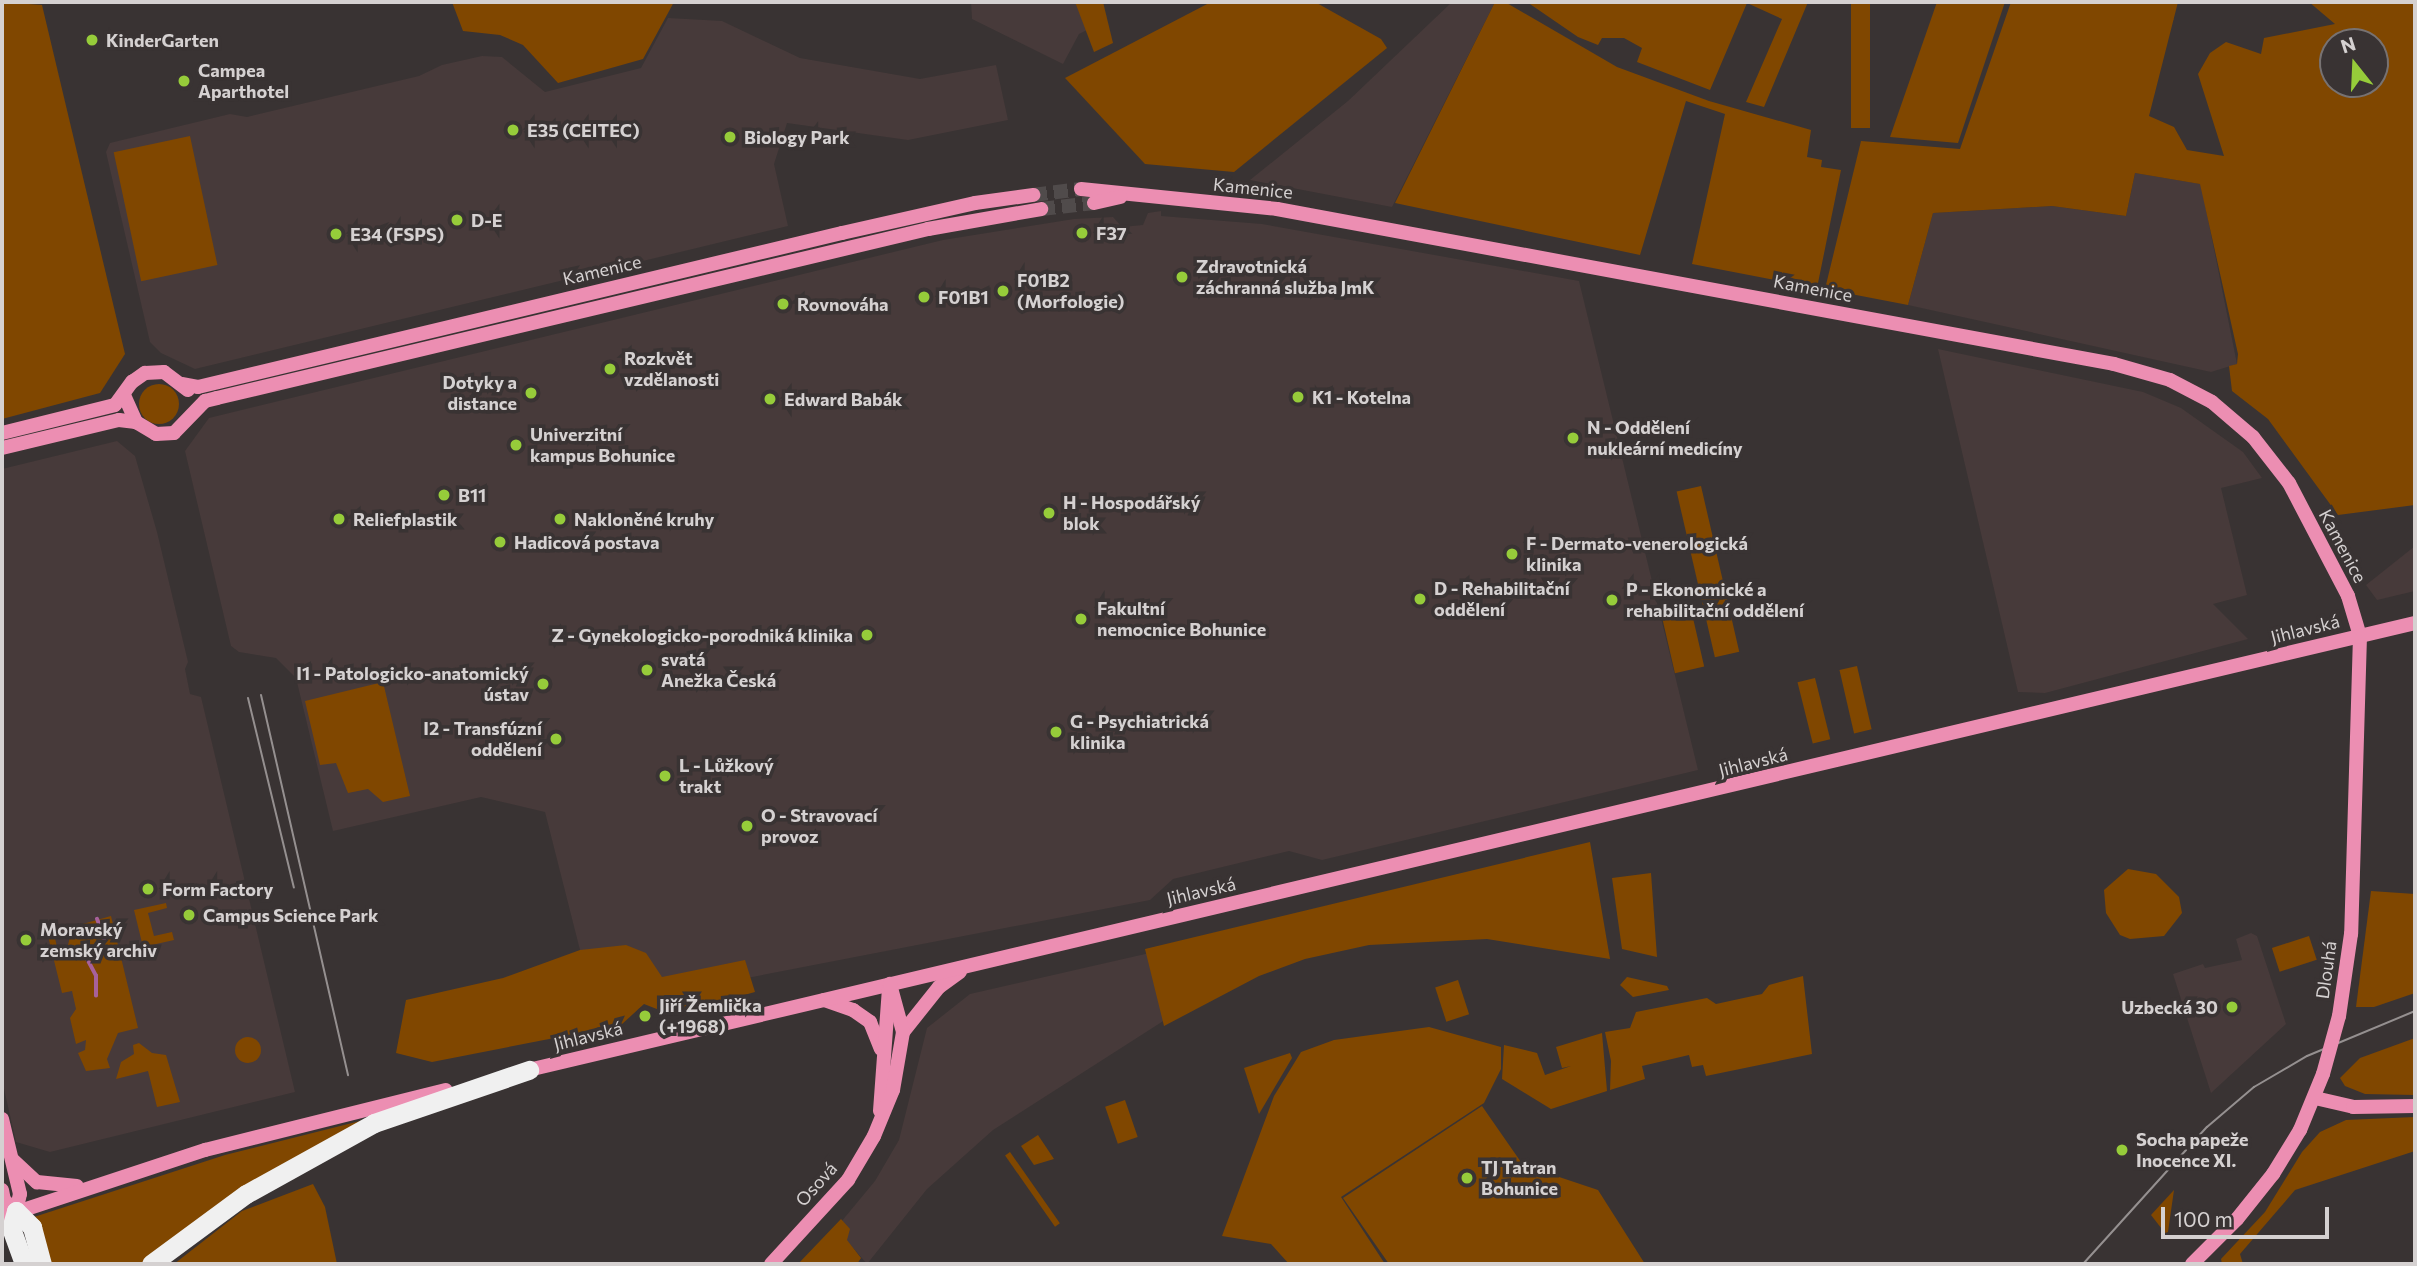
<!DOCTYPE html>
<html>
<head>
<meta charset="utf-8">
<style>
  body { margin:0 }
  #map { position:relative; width:2417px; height:1266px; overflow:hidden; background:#393333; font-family:Commissioner,sans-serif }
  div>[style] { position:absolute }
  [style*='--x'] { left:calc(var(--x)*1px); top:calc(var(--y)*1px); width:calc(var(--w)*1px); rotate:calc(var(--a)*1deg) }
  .built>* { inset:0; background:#473a3a }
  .green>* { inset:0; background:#804700; transform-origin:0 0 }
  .round { border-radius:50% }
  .stream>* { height:3.5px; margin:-1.75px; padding:0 1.75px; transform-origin:1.75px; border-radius:1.75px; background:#a7619a }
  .secondary-tunnel>* { height:14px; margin-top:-7px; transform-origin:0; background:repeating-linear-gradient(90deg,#504b4b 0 14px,transparent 0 21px) }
  .secondary>* { height:14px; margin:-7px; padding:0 7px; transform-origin:7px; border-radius:7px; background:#ec8eb2 }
  .highway>* { height:19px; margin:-9.5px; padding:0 9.5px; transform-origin:9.5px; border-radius:9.5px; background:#f0f0f0 }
  .tram>* { height:2px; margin:-1px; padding:0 1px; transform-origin:1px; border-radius:1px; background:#959090 }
  .secondary-bridge>* { height:14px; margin:-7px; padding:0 7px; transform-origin:7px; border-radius:7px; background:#ec8eb2 }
  .dots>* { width:19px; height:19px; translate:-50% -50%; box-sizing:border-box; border:4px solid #393333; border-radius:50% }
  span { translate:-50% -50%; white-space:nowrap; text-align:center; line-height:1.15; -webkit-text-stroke:7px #393333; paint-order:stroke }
  .poi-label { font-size:18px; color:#d5d1d1; font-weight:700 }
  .left { translate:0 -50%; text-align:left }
  .right { translate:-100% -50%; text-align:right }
  .street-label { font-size:18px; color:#d5d1d1 }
  .frame { position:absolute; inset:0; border:4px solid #d5d1d1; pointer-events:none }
  .north { position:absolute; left:2319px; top:28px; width:70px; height:70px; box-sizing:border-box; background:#393333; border:2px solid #777272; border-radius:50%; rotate:342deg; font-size:19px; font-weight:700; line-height:28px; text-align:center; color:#d5d1d1 }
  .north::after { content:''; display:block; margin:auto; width:24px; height:32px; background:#96cc3a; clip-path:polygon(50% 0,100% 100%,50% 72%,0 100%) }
  .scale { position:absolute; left:2161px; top:1207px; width:168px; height:32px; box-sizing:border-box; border:4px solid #d5d1d1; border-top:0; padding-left:9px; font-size:21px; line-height:24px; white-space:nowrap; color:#d5d1d1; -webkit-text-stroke:5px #393333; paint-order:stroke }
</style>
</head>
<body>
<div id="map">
  <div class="built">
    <div style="clip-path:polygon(971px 2px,1075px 2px,1087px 30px,1079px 34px,1063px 64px,972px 19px)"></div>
    <div style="clip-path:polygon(1452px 2px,1495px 2px,1392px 207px,1250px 180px,1348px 101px)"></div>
    <div style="clip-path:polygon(668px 18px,722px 21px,800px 58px,920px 79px,996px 65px,1008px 120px,908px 140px,787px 123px,774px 164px,788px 226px,195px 369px,161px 353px,150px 342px,106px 152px,110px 143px,230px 114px,247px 117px,419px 76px,442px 65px,482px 56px,502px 57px,545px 92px,641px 68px)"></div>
    <div style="clip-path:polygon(2135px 173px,2201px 184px,2237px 364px,2211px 372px,1908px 305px,1933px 213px,2052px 206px,2126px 216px)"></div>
    <div style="clip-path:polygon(1161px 211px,1161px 216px,1262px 224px,1579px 281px,1698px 770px,1322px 860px,1289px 851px,1173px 879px,1150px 900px,623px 1002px,580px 950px,545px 812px,481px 797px,333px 831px,296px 678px,276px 658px,239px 652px,231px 646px,185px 451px,209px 418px,943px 240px,1074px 219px,1113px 217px,1122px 227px,1143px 225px,1148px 213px)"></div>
    <div style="clip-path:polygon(1938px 349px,2143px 392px,2181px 408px,2243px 452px,2262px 478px,2221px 488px,2247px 595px,2213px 604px,2248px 639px,2045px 693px,2018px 692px)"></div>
    <div style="clip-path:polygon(117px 441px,135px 456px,157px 532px,188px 662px,185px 669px,190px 694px,201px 697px,295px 1092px,50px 1152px,16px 1142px,2px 1080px,2px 469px)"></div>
    <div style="clip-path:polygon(2415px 546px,2415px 591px,2377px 600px,2366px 585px)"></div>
    <div style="clip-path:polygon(2251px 933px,2257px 936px,2286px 1024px,2211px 1093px,2173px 974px,2203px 964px,2205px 968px,2242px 960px,2236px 939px)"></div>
    <div style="clip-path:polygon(1154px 952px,1168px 1018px,993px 1130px,927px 1189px,867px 1264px,836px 1228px,875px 1181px,899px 1140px,927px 1028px,970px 994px)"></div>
  </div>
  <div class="green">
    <div style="clip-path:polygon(2px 2px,42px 5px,125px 354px,100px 393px,2px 419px)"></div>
    <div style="clip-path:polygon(452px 2px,674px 2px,643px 59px,558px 83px,523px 45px,500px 35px,463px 31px)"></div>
    <div style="clip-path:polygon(1075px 2px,1103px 2px,1113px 43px,1094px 52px)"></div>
    <div style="clip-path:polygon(1211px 2px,1315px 2px,1381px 39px,1387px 48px,1234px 172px,1145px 164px,1065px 78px)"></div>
    <div style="clip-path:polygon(1495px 2px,1505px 2px,1617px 67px,1709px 101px,1811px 130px,1807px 157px,1822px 160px,1821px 167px,1841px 170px,1817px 288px,1692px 264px,1725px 114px,1686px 101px,1640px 255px,1395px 203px)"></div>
    <div style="clip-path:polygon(1527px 2px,1808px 2px,1764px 107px,1746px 102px,1782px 19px,1747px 3px,1710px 90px,1637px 62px,1642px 48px,1624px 38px,1602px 38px,1598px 45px,1578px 37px)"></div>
    <div style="left:1851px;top:2px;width:19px;height:126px"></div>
    <div style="clip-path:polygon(1937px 2px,2005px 2px,1958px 143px,1890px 137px)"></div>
    <div style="clip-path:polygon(evenodd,2011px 2px,2178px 2px,2149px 116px,2174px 127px,2187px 150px,2224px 156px,2198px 74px,2210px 53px,2226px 42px,2261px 54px,2264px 38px,2335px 24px,2309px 2px,2415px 2px,2415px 505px,2338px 515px,2268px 419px,2232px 391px,2229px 366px,2237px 364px,2238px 354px,2200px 184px,2135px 173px,2126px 216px,2052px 206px,1933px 213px,1908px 305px,1825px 289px,1861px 141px,1960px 149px,2011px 2px,2375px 42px,2375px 84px,2333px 84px,2333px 42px,2375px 42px)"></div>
    <div style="left:190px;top:136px;width:132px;height:78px;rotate:78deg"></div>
    <div class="round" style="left:139px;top:384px;width:40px;height:40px"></div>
    <div style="left:1701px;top:486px;width:170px;height:25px;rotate:77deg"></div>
    <div style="left:1690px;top:605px;width:63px;height:30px;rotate:77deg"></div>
    <div style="left:1857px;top:666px;width:65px;height:18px;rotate:77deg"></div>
    <div style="left:1815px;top:678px;width:63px;height:18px;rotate:76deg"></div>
    <div style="clip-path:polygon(383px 682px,410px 796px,383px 802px,368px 789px,348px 793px,336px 763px,320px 765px,305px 701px)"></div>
    <div style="clip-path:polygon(1590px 842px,1610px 959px,1487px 939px,1369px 945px,1305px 959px,1259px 976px,1164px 1026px,1145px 949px)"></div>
    <div style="clip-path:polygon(2128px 869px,2156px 874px,2179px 897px,2182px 913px,2164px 936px,2130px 939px,2120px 935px,2106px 913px,2104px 890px)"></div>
    <div style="clip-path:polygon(1651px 873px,1657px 957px,1622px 949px,1612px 878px)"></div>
    <div style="clip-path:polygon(2371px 891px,2415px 894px,2415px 993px,2374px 1007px,2356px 1007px)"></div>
    <div style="clip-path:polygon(166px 903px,167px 908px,148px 913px,154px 936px,172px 932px,174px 940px,143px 947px,134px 910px)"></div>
    <div style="clip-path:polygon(111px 916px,138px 1028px,118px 1033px,107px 1059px,110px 1068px,86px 1071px,78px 1053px,85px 1050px,86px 1040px,76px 1044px,70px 1018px,76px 1009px,72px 991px,62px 993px,47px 932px,53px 930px,58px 951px,67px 950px,72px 927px)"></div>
    <div style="left:2309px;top:936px;width:25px;height:39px;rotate:72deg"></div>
    <div style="clip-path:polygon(626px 945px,646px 953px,662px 977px,745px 960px,755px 992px,672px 1015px,644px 1004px,621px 1025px,432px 1062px,396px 1053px,406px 1000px,503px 978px,580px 950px)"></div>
    <div style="clip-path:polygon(1803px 976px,1812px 1054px,1706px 1076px,1703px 1065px,1692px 1067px,1689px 1055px,1642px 1066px,1645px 1079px,1610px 1090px,1611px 1061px,1605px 1032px,1630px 1028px,1636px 1012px,1707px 998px,1716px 1004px,1762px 994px,1769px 985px)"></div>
    <div style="clip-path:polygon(1627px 977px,1667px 986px,1669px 990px,1633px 997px,1620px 985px)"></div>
    <div style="left:1458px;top:980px;width:36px;height:24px;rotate:72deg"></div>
    <div style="clip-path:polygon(1429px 1027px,1501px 1047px,1501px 1069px,1484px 1103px,1341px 1197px,1385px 1264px,1289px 1264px,1271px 1244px,1222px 1236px,1274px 1096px,1301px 1052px,1334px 1040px)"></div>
    <div style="clip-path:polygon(1602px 1033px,1607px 1091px,1551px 1109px,1502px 1079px,1504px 1045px,1537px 1053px,1545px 1075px,1571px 1066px,1562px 1068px,1556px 1047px)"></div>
    <div class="round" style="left:235px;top:1037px;width:26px;height:26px"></div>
    <div style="clip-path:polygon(2415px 1038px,2415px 1095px,2365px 1094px,2345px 1086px,2340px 1078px,2360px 1058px)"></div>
    <div style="clip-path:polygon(139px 1043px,152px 1053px,166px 1055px,180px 1102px,157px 1107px,148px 1071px,116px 1079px,121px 1062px,134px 1054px,133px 1045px)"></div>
    <div style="clip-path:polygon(1290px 1053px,1292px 1058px,1259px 1114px,1244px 1068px)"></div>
    <div style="left:1125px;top:1100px;width:39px;height:21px;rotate:71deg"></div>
    <div style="clip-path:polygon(1482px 1106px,1523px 1165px,1598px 1190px,1645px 1264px,1389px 1264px,1343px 1198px)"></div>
    <div style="clip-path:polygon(2415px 1117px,2415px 1151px,2295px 1190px,2240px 1254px,2243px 1264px,2222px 1264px,2221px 1259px,2265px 1212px,2302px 1152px,2320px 1132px,2346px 1120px)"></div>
    <div style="clip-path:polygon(364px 1120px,142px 1264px,48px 1264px,34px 1217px,225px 1155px)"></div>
    <div style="clip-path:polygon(1038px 1135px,1054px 1159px,1034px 1165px,1021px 1146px)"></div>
    <div style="left:1010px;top:1152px;width:87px;height:6px;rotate:55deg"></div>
    <div style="clip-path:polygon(313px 1184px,325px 1207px,337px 1264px,174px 1264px,242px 1211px)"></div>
    <div style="clip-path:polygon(2174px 1190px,2168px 1232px,2165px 1233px,2151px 1215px)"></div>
    <div style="clip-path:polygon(841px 1219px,850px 1229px,847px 1240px,861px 1258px,857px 1264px,798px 1264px)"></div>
  </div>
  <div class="stream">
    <div style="--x:96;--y:996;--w:20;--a:-90"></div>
    <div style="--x:96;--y:976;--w:19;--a:-118"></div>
    <div style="--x:87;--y:959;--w:26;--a:-47"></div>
    <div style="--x:105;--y:940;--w:22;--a:-111"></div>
  </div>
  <div class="secondary-tunnel">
    <div style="--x:1033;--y:195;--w:48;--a:-7.1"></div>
    <div style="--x:1041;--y:209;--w:53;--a:-6.5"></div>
  </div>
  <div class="secondary">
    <div style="--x:1081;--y:189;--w:197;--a:5.8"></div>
    <div style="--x:1277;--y:209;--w:851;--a:10.49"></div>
    <div style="--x:2114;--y:364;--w:58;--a:15.9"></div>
    <div style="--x:2170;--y:380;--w:47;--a:27.6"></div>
    <div style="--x:2212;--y:402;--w:54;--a:40.5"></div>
    <div style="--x:2253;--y:437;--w:58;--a:52"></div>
    <div style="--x:2289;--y:483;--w:127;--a:62.4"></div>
    <div style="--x:2348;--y:596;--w:42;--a:73.3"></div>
    <div style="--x:2360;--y:636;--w:298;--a:91.7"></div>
    <div style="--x:2351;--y:934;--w:83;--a:98.3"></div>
    <div style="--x:1094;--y:203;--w:27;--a:-13"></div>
    <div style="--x:183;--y:384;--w:15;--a:11"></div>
    <div style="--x:198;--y:387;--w:662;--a:-13.45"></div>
    <div style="--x:842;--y:233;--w:136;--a:-12.7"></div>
    <div style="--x:975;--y:203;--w:59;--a:-7.9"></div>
    <div style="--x:124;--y:395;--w:30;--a:66"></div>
    <div style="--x:136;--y:422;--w:23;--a:31"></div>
    <div style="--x:156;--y:434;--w:18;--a:-3"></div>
    <div style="--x:174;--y:433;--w:45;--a:-45.9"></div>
    <div style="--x:205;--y:401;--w:12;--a:-14"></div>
    <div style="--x:217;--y:398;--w:731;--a:-13.37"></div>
    <div style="--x:928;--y:229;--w:115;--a:-10"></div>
    <div style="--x:2;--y:433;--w:116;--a:-13.9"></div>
    <div style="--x:115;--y:405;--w:29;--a:-54"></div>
    <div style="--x:132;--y:382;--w:16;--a:-35"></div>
    <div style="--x:145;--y:373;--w:19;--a:-3"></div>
    <div style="--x:164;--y:372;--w:30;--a:37"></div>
    <div style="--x:2;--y:448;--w:120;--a:-13.5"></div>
    <div style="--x:119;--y:420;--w:17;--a:7"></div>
    <div style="--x:824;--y:1000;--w:31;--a:19"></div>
    <div style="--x:853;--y:1010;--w:21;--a:35"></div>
    <div style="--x:870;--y:1022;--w:29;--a:68"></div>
    <div style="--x:903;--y:1032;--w:58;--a:-51.3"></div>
    <div style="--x:939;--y:987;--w:26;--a:-36"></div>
    <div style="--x:520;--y:1072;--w:1947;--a:-13.33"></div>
    <div style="--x:2315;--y:1098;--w:39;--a:13"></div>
    <div style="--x:2353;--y:1107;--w:62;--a:-0.9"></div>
    <div style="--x:880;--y:1111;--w:123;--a:-85.8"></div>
    <div style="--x:2;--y:1119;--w:77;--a:76.5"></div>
    <div style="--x:20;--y:1194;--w:17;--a:103"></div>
    <div style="--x:13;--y:1160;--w:33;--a:43"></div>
    <div style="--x:37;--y:1182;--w:40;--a:5.7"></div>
    <div style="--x:2;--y:1190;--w:10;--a:79"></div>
    <div style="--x:4;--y:1200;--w:16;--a:43"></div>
    <div style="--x:2;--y:1217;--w:214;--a:-18.3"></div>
    <div style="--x:205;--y:1150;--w:248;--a:-14"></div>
    <div style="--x:771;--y:1264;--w:114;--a:-47.5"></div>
    <div style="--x:848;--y:1180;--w:51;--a:-59.4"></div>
    <div style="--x:874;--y:1136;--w:50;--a:-67.6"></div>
    <div style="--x:893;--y:1090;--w:59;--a:-80.2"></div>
    <div style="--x:903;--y:1032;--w:50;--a:-105.2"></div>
    <div style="--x:2192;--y:1264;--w:64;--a:-45"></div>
    <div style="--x:2237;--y:1219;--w:58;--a:-51.3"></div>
    <div style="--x:2273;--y:1174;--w:52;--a:-58.5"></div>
    <div style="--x:2300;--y:1130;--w:61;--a:-67.7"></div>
  </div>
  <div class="highway">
    <div style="--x:16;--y:1211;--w:23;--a:45"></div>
    <div style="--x:32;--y:1227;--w:38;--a:75"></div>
    <div style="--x:16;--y:1211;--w:18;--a:106"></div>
    <div style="--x:11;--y:1228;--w:38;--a:70"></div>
    <div style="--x:151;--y:1264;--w:118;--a:-36.4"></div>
    <div style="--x:246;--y:1194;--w:146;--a:-29"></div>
    <div style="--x:374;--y:1123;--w:164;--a:-18.9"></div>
  </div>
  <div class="tram">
    <div style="--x:261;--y:695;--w:390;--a:77.1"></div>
    <div style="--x:248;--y:698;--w:195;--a:76.4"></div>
    <div style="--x:2083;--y:1264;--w:185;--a:-47.9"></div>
    <div style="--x:2207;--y:1127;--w:62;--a:-40.4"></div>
    <div style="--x:2254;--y:1087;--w:61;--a:-30.3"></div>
    <div style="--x:2307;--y:1056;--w:117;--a:-22.6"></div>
  </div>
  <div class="secondary-bridge">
    <div style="--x:2323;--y:1074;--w:60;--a:-74.6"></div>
  </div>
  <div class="dots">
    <div style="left:92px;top:40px;background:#96cc3a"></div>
    <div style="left:184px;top:81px;background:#96cc3a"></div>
    <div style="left:513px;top:130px;background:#96cc3a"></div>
    <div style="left:730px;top:137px;background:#96cc3a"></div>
    <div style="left:457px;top:220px;background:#96cc3a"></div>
    <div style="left:1082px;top:233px;background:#96cc3a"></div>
    <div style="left:336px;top:234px;background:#96cc3a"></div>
    <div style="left:1182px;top:277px;background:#96cc3a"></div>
    <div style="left:1003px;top:291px;background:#96cc3a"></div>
    <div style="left:924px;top:297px;background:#96cc3a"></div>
    <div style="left:783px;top:304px;background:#96cc3a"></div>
    <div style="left:610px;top:369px;background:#96cc3a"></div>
    <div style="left:531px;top:393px;background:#96cc3a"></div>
    <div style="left:1298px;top:397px;background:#96cc3a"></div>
    <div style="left:770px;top:399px;background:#96cc3a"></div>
    <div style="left:1573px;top:438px;background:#96cc3a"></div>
    <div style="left:516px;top:445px;background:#96cc3a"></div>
    <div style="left:444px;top:495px;background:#96cc3a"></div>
    <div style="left:1049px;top:513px;background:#96cc3a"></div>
    <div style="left:339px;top:519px;background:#96cc3a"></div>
    <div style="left:560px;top:519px;background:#96cc3a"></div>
    <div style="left:500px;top:542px;background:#96cc3a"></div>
    <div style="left:1512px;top:554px;background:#96cc3a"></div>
    <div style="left:1420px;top:599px;background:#96cc3a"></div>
    <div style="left:1612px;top:600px;background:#96cc3a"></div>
    <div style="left:1081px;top:619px;background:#96cc3a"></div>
    <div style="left:867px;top:635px;background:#96cc3a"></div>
    <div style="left:647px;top:670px;background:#96cc3a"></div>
    <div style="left:543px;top:684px;background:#96cc3a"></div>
    <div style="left:1056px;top:732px;background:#96cc3a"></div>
    <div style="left:556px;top:739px;background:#96cc3a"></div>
    <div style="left:665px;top:776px;background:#96cc3a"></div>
    <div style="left:747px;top:826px;background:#96cc3a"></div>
    <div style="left:148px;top:889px;background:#96cc3a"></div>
    <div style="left:189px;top:915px;background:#96cc3a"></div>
    <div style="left:26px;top:940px;background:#96cc3a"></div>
    <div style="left:2232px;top:1007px;background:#96cc3a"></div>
    <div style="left:645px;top:1016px;background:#96cc3a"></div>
    <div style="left:2122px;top:1150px;background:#96cc3a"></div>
    <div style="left:1467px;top:1178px;background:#96cc3a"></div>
  </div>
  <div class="poi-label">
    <span class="left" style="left:106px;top:40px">KinderGarten</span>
    <span class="left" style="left:198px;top:81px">Campea<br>Aparthotel</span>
    <span class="left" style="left:527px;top:130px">E35 (CEITEC)</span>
    <span class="left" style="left:744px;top:137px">Biology Park</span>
    <span class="left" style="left:471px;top:220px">D-E</span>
    <span class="left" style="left:1096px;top:233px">F37</span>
    <span class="left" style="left:350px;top:234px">E34 (FSPS)</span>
    <span class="left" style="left:1196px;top:277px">Zdravotnická<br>záchranná služba JmK</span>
    <span class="left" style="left:1017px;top:291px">F01B2<br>(Morfologie)</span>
    <span class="left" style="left:938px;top:297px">F01B1</span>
    <span class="left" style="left:797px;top:304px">Rovnováha</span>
    <span class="left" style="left:624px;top:369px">Rozkvět<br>vzdělanosti</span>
    <span class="right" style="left:517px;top:393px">Dotyky a<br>distance</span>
    <span class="left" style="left:1312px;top:397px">K1 - Kotelna</span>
    <span class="left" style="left:784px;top:399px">Edward Babák</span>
    <span class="left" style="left:1587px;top:438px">N - Oddělení<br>nukleární medicíny</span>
    <span class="left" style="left:530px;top:445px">Univerzitní<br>kampus Bohunice</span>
    <span class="left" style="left:458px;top:495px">B11</span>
    <span class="left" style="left:1063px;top:513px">H - Hospodářský<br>blok</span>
    <span class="left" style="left:353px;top:519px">Reliefplastik</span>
    <span class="left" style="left:574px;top:519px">Nakloněné kruhy</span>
    <span class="left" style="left:514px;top:542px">Hadicová postava</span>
    <span class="left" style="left:1526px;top:554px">F - Dermato-venerologická<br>klinika</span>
    <span class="left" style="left:1434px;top:599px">D - Rehabilitační<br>oddělení</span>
    <span class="left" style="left:1626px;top:600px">P - Ekonomické a<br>rehabilitační oddělení</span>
    <span class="left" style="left:1097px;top:619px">Fakultní<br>nemocnice Bohunice</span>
    <span class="right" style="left:853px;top:635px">Z - Gynekologicko-porodniká klinika</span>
    <span class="left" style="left:661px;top:670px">svatá<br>Anežka Česká</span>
    <span class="right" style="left:529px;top:684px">I1 - Patologicko-anatomický<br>ústav</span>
    <span class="left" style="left:1070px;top:732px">G - Psychiatrická<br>klinika</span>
    <span class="right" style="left:542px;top:739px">I2 - Transfúzní<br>oddělení</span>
    <span class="left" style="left:679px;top:776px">L - Lůžkový<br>trakt</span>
    <span class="left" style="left:761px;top:826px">O - Stravovací<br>provoz</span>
    <span class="left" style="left:162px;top:889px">Form Factory</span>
    <span class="left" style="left:203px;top:915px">Campus Science Park</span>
    <span class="left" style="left:40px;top:940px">Moravský<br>zemský archiv</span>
    <span class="left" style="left:659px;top:1016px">Jiří Žemlička<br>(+1968)</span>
    <span class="right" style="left:2218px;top:1007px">Uzbecká 30</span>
    <span class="left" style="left:2136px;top:1150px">Socha papeže<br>Inocence XI.</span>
    <span class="left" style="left:1481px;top:1178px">TJ Tatran<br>Bohunice</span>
  </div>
  <div class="street-label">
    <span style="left:1253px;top:188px;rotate:6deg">Kamenice</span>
    <span style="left:602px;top:270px;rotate:-13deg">Kamenice</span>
    <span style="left:1813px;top:288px;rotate:11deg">Kamenice</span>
    <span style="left:2343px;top:546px;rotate:62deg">Kamenice</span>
    <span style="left:2305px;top:629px;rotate:-14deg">Jihlavská</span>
    <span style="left:1753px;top:762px;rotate:-14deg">Jihlavská</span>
    <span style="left:1201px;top:891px;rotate:-13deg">Jihlavská</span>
    <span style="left:2326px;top:970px;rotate:-82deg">Dlouhá</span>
    <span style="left:588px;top:1036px;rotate:-14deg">Jihlavská</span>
    <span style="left:816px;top:1184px;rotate:-48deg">Osová</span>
  </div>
  <div class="frame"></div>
  <div class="north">N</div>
  <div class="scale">100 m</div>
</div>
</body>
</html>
